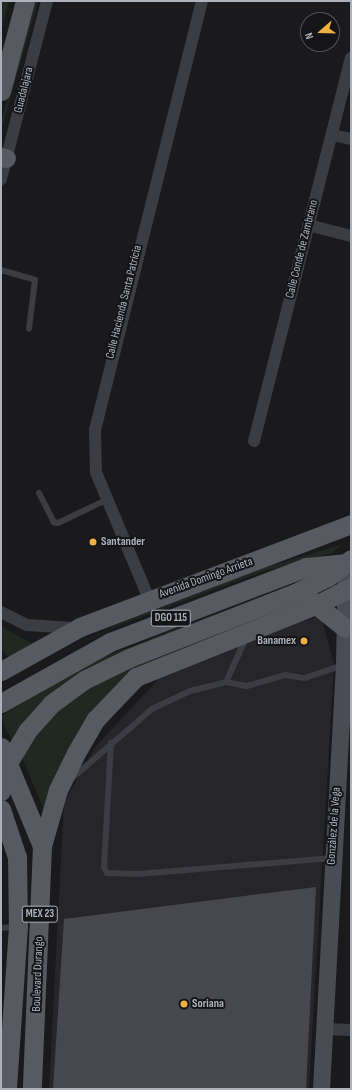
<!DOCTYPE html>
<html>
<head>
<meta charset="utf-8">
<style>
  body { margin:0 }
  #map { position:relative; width:352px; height:1090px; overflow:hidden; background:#1a1a1d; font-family:"Sofia Sans Condensed",sans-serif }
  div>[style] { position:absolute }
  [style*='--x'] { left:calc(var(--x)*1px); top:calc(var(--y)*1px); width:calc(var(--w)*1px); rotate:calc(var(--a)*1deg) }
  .built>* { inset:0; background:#26262a }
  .green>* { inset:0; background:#202821 }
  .building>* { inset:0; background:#47484d }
  .lane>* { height:6px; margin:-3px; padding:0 3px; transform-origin:3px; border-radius:3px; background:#3b3d42 }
  .street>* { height:12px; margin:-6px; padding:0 6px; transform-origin:6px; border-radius:6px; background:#3b3d42 }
  .secondary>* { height:17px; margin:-8.5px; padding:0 8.5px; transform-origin:8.5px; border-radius:8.5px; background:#494c52 }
  .primary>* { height:19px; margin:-9.5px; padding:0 9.5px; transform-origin:9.5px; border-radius:9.5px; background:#585a61 }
  .dots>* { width:11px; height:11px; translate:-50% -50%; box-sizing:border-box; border:2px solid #151518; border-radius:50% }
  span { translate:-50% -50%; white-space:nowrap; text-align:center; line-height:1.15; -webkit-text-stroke:4px #151518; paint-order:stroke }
  .shield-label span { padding:1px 3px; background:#151518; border:1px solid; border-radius:3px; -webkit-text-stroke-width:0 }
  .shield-label { font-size:11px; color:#adb2bc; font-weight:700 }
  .street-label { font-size:12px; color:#adb2bc }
  .poi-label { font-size:12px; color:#adb2bc; font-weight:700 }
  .left { translate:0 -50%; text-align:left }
  .right { translate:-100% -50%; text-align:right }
  .frame { position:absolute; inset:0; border:2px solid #adb2bc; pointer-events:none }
  .north { position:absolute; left:300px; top:12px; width:40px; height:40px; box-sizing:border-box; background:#151518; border:1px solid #52545a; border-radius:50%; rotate:250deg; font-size:11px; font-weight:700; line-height:16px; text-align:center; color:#adb2bc }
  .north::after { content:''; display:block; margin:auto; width:14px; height:18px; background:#eeb141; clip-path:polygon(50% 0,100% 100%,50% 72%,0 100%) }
</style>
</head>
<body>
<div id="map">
  <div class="built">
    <div style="clip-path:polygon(321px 616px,334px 664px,309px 1089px,49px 1089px,64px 802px,96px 746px,163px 674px,288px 625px)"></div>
  </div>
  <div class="green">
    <div style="clip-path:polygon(1px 1px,9px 1px,1px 31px)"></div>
    <div style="clip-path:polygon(33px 1px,38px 1px,1px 131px,1px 122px)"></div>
    <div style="clip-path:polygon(343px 544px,332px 553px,261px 572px,120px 625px,42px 662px,119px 624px,261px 569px)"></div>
    <div style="clip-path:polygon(264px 595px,113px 656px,12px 740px,1px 719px,1px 716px,91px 662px)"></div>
    <div style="clip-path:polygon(298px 602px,126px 683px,45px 812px,21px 755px,54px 714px,88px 687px,124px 668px)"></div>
    <div style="clip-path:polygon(1px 626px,33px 644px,10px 658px,1px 650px)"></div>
  </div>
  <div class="building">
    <div style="clip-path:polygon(316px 887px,306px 1089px,53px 1089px,64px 919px)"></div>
  </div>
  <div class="lane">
    <div style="--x:1;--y:270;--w:35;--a:16"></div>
    <div style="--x:35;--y:280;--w:49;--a:97"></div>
    <div style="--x:39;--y:493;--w:33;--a:63"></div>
    <div style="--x:54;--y:522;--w:4;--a:14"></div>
    <div style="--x:58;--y:523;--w:53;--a:-25.6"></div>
    <div style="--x:226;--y:682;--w:48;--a:-65.6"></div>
    <div style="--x:111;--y:743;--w:124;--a:93.2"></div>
    <div style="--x:104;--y:867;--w:7;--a:63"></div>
    <div style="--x:107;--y:873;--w:31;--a:2"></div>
    <div style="--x:138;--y:874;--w:195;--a:-4.7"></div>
    <div style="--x:70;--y:780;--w:108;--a:-40.9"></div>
    <div style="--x:152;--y:709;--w:42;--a:-25.3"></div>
    <div style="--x:190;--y:691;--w:37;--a:-14"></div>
    <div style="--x:226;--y:682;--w:21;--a:11"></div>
    <div style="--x:247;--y:686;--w:40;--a:-16"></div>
    <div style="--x:285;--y:675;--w:20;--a:9"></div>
    <div style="--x:305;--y:678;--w:39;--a:-19"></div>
    <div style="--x:1;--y:928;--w:15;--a:-4"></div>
  </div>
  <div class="street">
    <div style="--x:332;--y:135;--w:19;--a:12"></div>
    <div style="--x:1;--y:179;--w:184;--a:-75.5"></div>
    <div style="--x:308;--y:225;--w:44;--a:14.3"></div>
    <div style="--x:254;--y:441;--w:395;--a:-75.8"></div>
    <div style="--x:149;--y:599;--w:138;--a:-112.7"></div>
    <div style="--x:96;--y:472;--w:42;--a:-91.4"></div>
    <div style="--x:95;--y:430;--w:442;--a:-76"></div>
    <div style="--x:1;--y:612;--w:29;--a:27"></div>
    <div style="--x:27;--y:625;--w:46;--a:3.7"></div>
    <div style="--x:325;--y:1029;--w:26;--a:2"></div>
  </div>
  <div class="secondary">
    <div style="--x:321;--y:1089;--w:426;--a:-86.9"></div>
    <div style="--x:344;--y:664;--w:101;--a:-88.9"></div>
  </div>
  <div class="primary">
    <div style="--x:1;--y:91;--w:93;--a:-75.1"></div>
    <div style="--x:1;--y:157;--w:5;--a:11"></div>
    <div style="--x:309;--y:599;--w:46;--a:38.9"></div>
    <div style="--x:1;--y:671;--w:90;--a:-29.1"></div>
    <div style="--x:80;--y:627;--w:290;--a:-20.8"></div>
    <div style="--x:1;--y:703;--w:125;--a:-29.2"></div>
    <div style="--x:110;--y:642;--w:210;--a:-20.9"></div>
    <div style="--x:306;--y:567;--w:42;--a:-5.4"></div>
    <div style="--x:1;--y:747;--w:107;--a:67.5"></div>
    <div style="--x:42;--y:846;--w:243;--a:92.4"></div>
    <div style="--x:1;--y:791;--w:29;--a:-76"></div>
    <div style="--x:8;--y:763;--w:37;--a:-59"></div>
    <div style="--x:27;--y:731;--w:36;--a:-48"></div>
    <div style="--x:51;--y:704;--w:41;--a:-36"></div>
    <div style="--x:84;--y:680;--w:50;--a:-26.1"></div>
    <div style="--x:129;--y:658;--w:178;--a:-21.4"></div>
    <div style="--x:295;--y:593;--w:37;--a:-26"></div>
    <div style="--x:328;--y:577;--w:29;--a:-38"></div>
    <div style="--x:1;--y:809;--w:51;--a:71.6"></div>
    <div style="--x:17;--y:857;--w:69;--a:89.2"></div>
    <div style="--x:18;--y:926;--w:163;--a:93.9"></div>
    <div style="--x:42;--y:846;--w:58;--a:-74.1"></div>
    <div style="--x:58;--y:790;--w:41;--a:-64.1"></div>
    <div style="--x:76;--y:753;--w:39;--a:-60"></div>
    <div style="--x:96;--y:719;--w:58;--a:-46.4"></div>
    <div style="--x:136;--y:677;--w:196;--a:-21.9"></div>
    <div style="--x:318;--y:604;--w:37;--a:-27"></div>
  </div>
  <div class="dots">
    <div style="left:93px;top:542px;background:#eeb141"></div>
    <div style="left:304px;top:641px;background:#eeb141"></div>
    <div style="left:184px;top:1004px;background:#eeb141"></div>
  </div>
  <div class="shield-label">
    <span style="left:171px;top:618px">DGO 115</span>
    <span style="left:40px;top:914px">MEX 23</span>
  </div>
  <div class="street-label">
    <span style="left:24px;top:90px;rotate:-76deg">Guadalajara</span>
    <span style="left:302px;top:249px;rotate:-76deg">Calle Conde de Zambrano</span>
    <span style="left:124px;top:302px;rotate:-76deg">Calle Hacienda Santa Patricia</span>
    <span style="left:206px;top:578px;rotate:-20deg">Avenida Domingo Arrieta</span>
    <span style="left:334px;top:826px;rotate:-86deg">González de la Vega</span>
    <span style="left:38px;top:974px;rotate:-88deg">Boulevard Durango</span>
  </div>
  <div class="poi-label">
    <span class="left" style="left:101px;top:542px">Santander</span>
    <span class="right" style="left:296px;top:641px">Banamex</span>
    <span class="left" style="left:192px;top:1004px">Soriana</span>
  </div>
  <div class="frame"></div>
  <div class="north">N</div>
</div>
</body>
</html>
